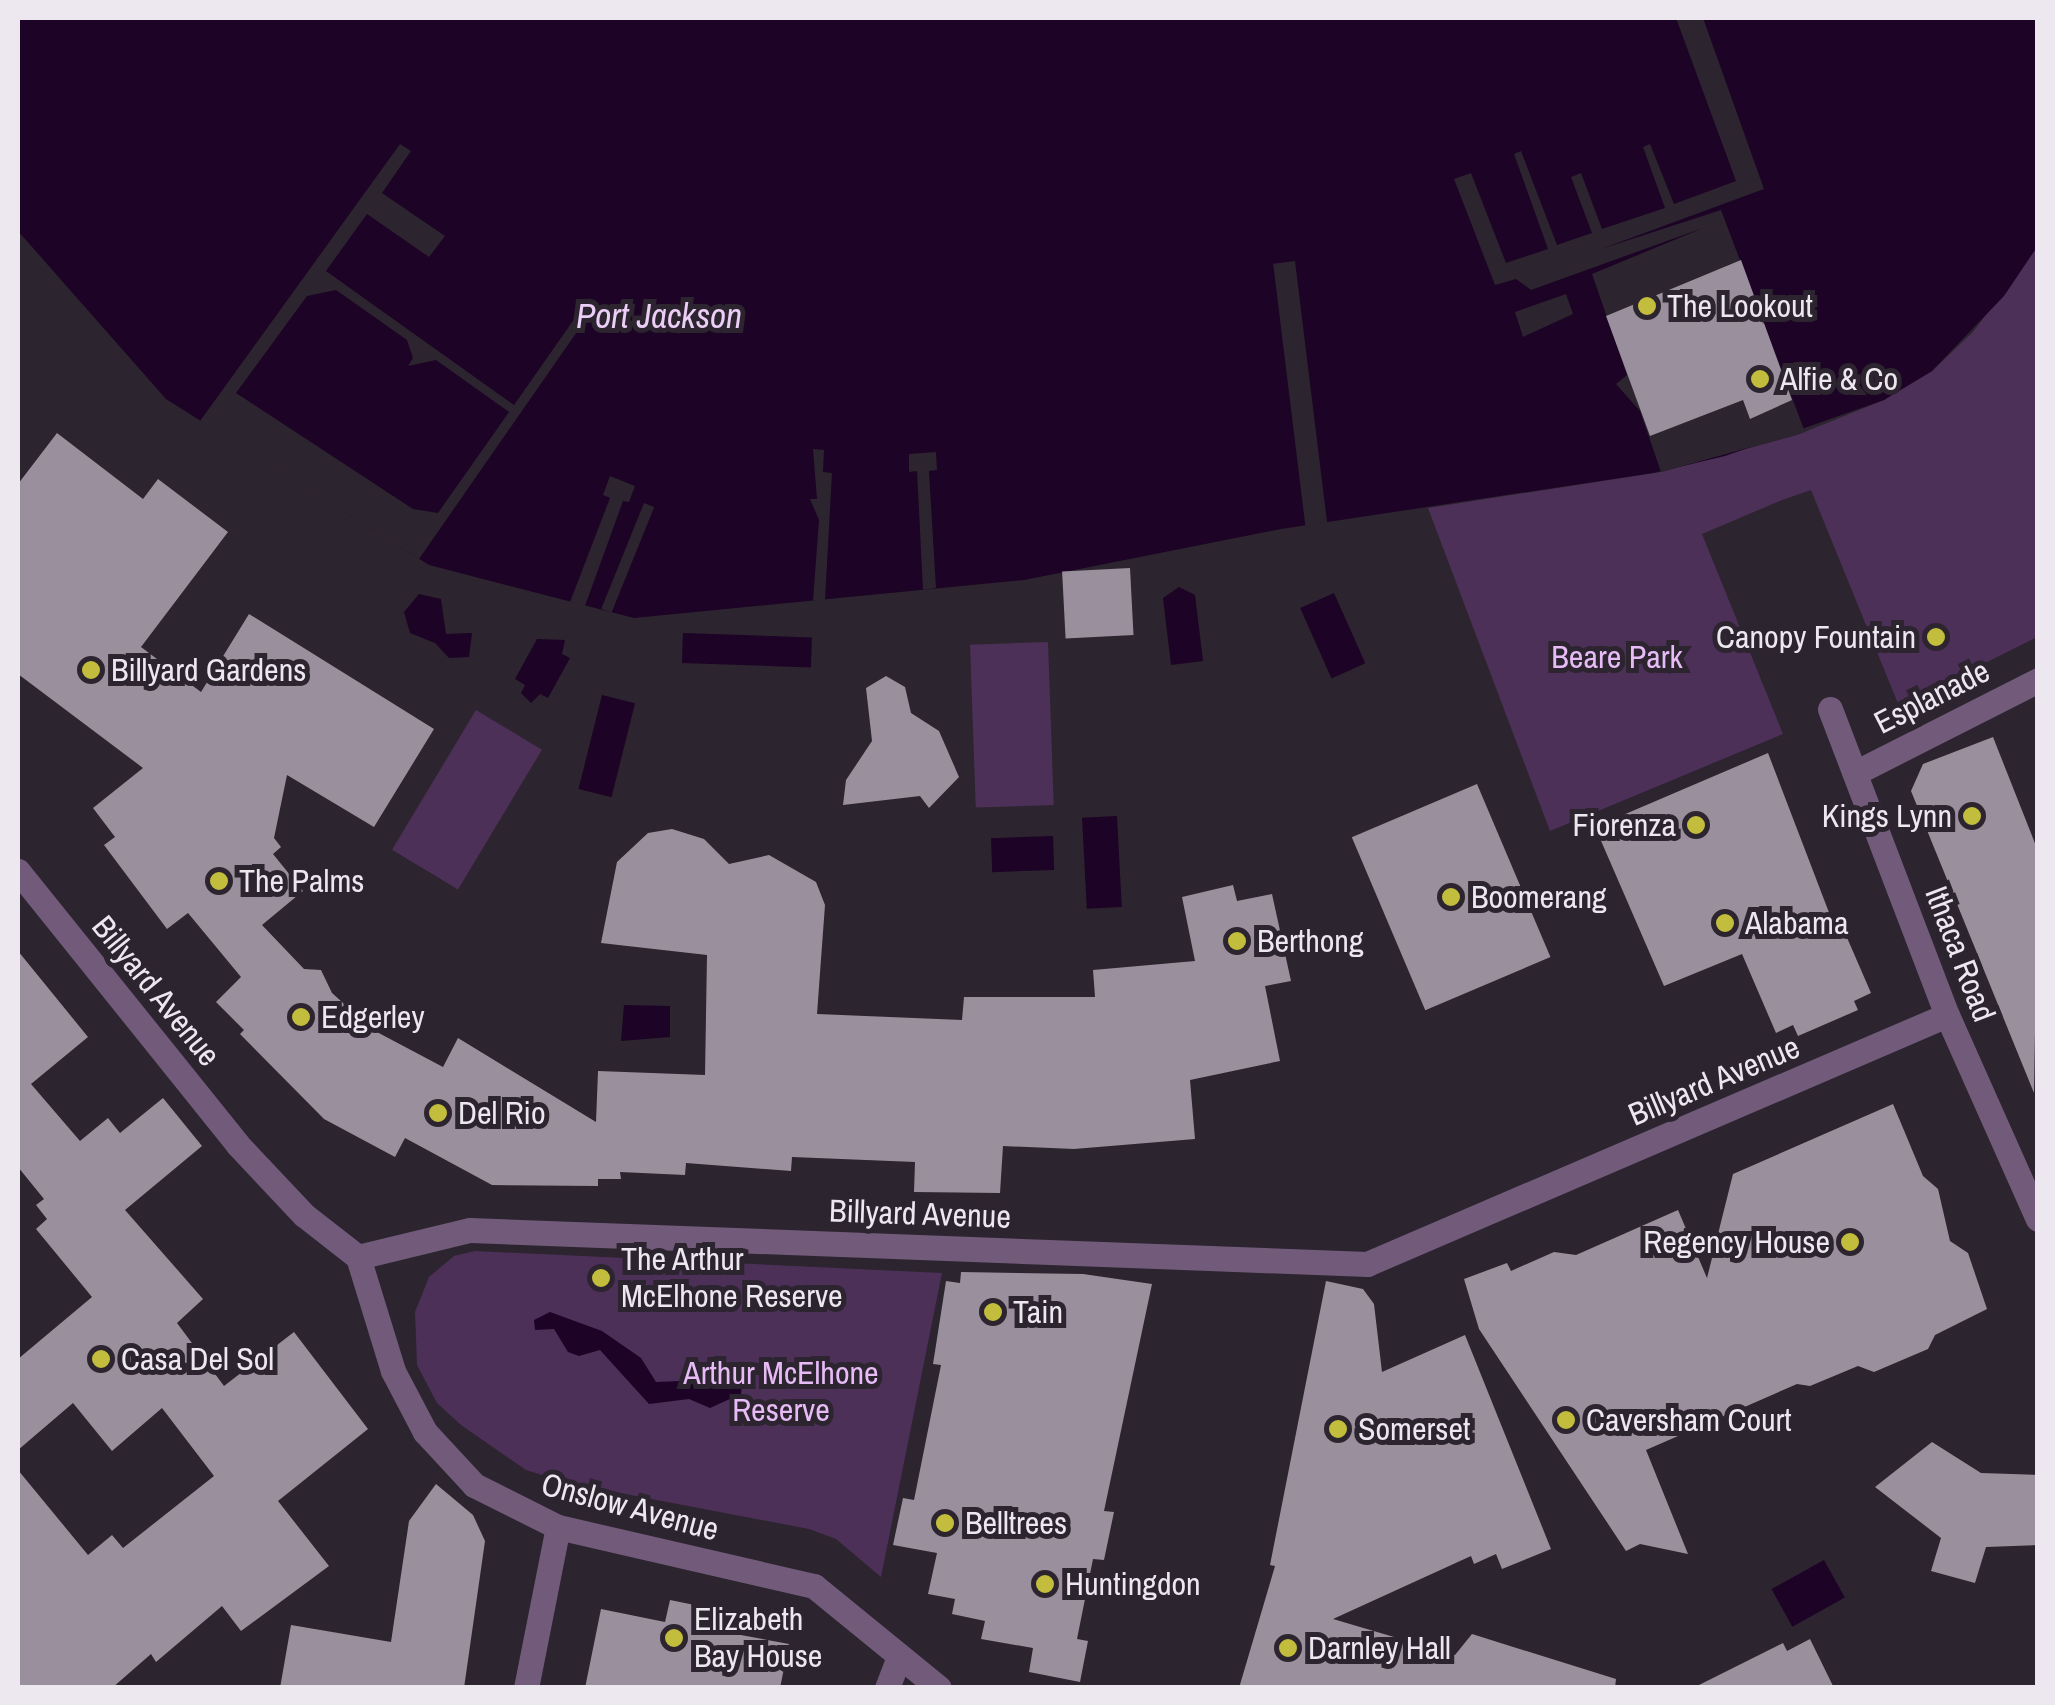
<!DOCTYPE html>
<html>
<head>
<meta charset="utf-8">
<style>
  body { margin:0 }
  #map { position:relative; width:2055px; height:1705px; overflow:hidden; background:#2c242f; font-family:"Archivo Narrow",sans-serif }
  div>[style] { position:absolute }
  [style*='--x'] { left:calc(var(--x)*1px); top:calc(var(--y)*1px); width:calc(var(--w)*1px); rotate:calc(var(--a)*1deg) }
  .green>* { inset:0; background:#4d3058; transform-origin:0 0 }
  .water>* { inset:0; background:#1d0325; transform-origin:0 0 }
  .pier>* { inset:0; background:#2c242f; transform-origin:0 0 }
  .building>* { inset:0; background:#9a909d; transform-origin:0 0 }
  .street>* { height:25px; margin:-12.5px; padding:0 12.5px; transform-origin:12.5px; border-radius:12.5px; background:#715a7a }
  .dots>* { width:28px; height:28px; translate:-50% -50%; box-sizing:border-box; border:5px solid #2c242f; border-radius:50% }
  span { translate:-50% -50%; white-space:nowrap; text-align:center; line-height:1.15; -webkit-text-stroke:10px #2c242f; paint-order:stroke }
  .poi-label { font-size:32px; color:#ede8ef }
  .left { translate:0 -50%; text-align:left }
  .right { translate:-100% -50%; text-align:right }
  .park-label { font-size:32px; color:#e6bbf6 }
  .street-label { font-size:32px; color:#ede8ef }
  .water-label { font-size:35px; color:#eccff7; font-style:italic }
  .frame { position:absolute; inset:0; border:20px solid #ede8ef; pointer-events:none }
</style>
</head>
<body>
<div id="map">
  <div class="green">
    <div style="clip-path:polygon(2037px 247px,2037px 637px,1899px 706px,1811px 490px,1782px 500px,1702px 534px,1783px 734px,1550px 831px,1428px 508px,1661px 472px,1797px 435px,1884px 400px,1932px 371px,1973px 332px)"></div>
    <div style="left:1048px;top:642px;width:163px;height:78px;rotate:88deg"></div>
    <div style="left:476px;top:710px;width:77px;height:163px;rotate:31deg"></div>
    <div style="clip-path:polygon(475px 1251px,942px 1273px,881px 1577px,836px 1539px,809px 1529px,568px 1483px,526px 1470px,461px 1425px,437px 1403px,417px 1365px,415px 1312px,429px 1277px,454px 1256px)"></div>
  </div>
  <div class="water">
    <div style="clip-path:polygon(18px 18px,2037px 18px,2037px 247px,2004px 296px,1932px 371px,1884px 400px,1725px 456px,1653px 473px,1281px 529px,1024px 580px,634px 618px,429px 565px,166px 399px,18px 231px)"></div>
    <div style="clip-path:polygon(1179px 587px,1195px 595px,1203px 661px,1171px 665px,1163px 598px)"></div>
    <div style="left:1334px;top:593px;width:77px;height:37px;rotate:66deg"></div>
    <div style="clip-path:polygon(419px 594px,441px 599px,446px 634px,472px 633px,469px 657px,449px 658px,435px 643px,410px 633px,404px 612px)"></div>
    <div style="left:683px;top:633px;width:129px;height:30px;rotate:2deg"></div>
    <div style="clip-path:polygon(537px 639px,565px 640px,562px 654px,570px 658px,548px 698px,540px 694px,531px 703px,521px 693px,525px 685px,515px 679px)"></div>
    <div style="left:602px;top:695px;width:34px;height:97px;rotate:14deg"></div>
    <div style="left:1117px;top:816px;width:91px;height:35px;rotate:87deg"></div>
    <div style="left:1053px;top:836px;width:34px;height:62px;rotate:88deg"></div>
    <div style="clip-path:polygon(624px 1005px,670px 1006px,670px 1037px,621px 1041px)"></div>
    <div style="clip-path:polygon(550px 1312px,602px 1331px,641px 1358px,656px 1382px,732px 1379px,742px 1385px,741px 1394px,710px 1408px,689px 1399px,649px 1404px,600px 1350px,579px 1356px,568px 1352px,554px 1329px,535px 1330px,534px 1320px)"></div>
    <div style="left:1824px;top:1560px;width:43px;height:60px;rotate:61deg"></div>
  </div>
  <div class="pier">
    <div style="clip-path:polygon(1676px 18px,1703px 18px,1764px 189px,1601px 249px,1721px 210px,1805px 432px,1661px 472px,1640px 411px,1616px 384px,1627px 375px,1592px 274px,1703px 228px,1531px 290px,1516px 279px,1495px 285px,1454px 179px,1471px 173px,1506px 263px,1548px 249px,1514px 154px,1521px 151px,1557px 245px,1592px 233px,1571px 177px,1581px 173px,1602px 229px,1665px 208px,1643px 147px,1650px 144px,1674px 204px,1736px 181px)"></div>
    <div style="clip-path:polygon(evenodd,400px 144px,411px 151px,382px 193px,445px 236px,429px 257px,367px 214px,326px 271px,514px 405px,589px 298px,597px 303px,419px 559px,200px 421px,400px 144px,336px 290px,407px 340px,413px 358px,408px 366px,436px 360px,509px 412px,438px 513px,413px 509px,236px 393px,307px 296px,336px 290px)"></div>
    <div style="left:1295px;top:261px;width:264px;height:22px;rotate:83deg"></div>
    <div style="clip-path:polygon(1566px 294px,1573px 314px,1523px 337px,1515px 312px)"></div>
    <div style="clip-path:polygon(813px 449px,824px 450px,823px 472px,832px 473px,825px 600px,813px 601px,819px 520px,810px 499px,817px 499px)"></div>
    <div style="clip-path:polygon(936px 452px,937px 470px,929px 471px,936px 588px,923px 590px,917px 471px,909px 472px,909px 454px)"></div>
    <div style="clip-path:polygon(610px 476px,635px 486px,629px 502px,623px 501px,585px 606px,570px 602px,610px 498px,603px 495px)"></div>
    <div style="left:644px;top:503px;width:11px;height:114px;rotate:22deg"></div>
  </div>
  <div class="building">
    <div style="clip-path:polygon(1741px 260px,1792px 400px,1750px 419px,1743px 400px,1650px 436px,1606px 316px)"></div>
    <div style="clip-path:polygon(57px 433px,143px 499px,158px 479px,228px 532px,141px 647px,201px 692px,249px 614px,434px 729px,374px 827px,287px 775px,274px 838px,281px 847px,273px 854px,303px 891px,262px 925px,304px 969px,321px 970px,332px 993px,352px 1011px,365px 1011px,375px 1031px,443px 1067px,458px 1038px,596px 1122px,598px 1071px,705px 1075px,707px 955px,601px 943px,617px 862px,648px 833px,672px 829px,704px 839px,729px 864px,769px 855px,816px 882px,825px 905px,817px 1014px,962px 1020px,964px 997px,1095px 997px,1093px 970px,1195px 961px,1182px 897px,1233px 885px,1237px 901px,1272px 894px,1291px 981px,1265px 986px,1280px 1061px,1190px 1080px,1195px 1139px,1074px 1149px,1003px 1146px,1000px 1193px,914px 1192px,915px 1162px,792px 1157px,791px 1171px,686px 1163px,685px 1175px,620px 1172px,621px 1179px,598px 1179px,598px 1186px,492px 1185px,405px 1138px,395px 1157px,324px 1119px,240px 1034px,244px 1030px,216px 1002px,241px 977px,188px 913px,167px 929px,104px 845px,115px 837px,93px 808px,143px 768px,18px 674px,18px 484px)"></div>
    <div style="left:1130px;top:568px;width:67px;height:68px;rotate:87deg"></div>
    <div style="clip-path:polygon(886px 676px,905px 687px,911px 713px,939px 731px,959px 777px,929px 808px,920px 796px,843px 805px,846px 780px,872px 741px,866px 688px)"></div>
    <div style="clip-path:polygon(1993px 737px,2038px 851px,2034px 1093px,1911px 791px,1923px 764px)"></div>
    <div style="clip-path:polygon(1768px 753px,1838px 936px,1845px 933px,1871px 993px,1854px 1001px,1858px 1010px,1798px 1036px,1793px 1025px,1776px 1033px,1742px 954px,1664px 986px,1595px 827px)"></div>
    <div style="left:1477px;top:784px;width:188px;height:136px;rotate:67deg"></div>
    <div style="clip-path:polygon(18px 951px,88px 1037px,31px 1084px,80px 1141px,108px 1118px,120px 1133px,163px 1098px,202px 1146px,125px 1210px,203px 1299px,177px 1323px,224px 1386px,294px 1332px,368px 1429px,278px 1501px,329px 1566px,241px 1631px,222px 1606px,156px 1662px,151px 1654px,112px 1688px,18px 1688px,18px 1470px,88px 1555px,112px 1535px,123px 1548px,214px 1476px,162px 1408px,112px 1451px,73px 1403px,18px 1450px,18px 1359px,92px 1297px,36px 1229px,47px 1219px,36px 1205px,44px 1199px,18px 1167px)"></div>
    <div style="clip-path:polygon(1893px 1104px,1923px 1176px,1938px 1189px,1950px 1241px,1968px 1253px,1987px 1309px,1935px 1335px,1928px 1349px,1874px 1372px,1858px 1366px,1810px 1386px,1797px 1384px,1646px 1450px,1688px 1554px,1640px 1544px,1626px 1551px,1479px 1329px,1464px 1279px,1507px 1263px,1511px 1271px,1554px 1252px,1576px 1255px,1678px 1210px,1707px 1278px,1733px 1174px)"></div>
    <div style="clip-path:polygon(961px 1272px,1083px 1274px,1152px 1284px,1104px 1511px,1114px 1512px,1104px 1560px,1093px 1559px,1077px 1639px,1088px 1641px,1080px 1682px,1029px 1672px,1033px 1648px,981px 1639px,985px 1621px,952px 1614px,955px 1599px,928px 1594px,937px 1553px,893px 1545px,903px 1498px,914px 1500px,941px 1365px,933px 1364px,946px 1281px,960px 1283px)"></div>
    <div style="clip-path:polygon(1326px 1281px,1363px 1289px,1374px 1304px,1382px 1372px,1465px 1335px,1551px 1549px,1502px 1569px,1496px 1554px,1474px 1564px,1471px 1556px,1333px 1619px,1455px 1655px,1472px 1634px,1616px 1679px,1615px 1688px,1239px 1688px,1275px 1566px,1270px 1565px)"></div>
    <div style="clip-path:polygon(1932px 1442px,1981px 1473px,2038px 1475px,2038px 1545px,1986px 1547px,1975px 1583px,1931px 1571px,1941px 1538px,1875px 1487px)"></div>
    <div style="clip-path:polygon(436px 1484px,473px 1515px,485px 1541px,464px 1688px,280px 1688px,291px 1625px,391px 1642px,409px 1521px)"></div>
    <div style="clip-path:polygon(670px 1600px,724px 1611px,719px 1631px,789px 1644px,780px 1688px,585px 1688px,601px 1609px,665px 1622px)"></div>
    <div style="clip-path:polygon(1810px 1639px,1834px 1688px,1693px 1688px,1783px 1643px,1787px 1651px)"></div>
  </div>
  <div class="street">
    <div style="--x:1830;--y:709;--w:328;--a:69.1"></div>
    <div style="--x:1947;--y:1015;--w:223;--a:66"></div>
    <div style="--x:1857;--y:772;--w:203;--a:-26.9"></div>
    <div style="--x:18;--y:871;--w:351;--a:51.2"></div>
    <div style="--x:238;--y:1145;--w:96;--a:46.7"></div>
    <div style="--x:304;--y:1215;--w:68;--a:37.9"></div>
    <div style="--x:358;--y:1257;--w:115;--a:-13.6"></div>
    <div style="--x:470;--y:1230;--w:898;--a:2.17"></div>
    <div style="--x:1367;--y:1264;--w:631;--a:-23.23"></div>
    <div style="--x:358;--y:1257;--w:119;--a:72.9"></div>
    <div style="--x:393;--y:1371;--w:69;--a:62.3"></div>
    <div style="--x:425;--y:1432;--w:72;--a:47.2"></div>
    <div style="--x:474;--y:1485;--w:94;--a:26.6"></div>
    <div style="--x:558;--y:1527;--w:263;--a:13"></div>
    <div style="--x:814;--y:1586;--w:161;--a:39.2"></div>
    <div style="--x:526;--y:1688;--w:164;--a:-78.8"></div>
    <div style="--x:887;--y:1688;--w:33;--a:-69"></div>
  </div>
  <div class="dots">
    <div style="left:1647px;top:306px;background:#c3bd3e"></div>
    <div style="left:1760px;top:379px;background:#c3bd3e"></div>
    <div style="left:1936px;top:637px;background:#c3bd3e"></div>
    <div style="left:91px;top:670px;background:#c3bd3e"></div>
    <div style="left:1972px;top:816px;background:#c3bd3e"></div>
    <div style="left:1696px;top:825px;background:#c3bd3e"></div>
    <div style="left:219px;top:881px;background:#c3bd3e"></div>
    <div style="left:1451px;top:897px;background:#c3bd3e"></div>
    <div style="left:1725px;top:923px;background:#c3bd3e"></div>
    <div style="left:1237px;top:941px;background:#c3bd3e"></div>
    <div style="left:301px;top:1017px;background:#c3bd3e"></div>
    <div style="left:438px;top:1113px;background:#c3bd3e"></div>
    <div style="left:1850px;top:1242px;background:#c3bd3e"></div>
    <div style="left:601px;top:1278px;background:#c3bd3e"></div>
    <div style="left:993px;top:1312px;background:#c3bd3e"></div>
    <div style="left:101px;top:1359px;background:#c3bd3e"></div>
    <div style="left:1566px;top:1420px;background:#c3bd3e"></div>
    <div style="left:1338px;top:1429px;background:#c3bd3e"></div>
    <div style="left:945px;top:1523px;background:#c3bd3e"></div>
    <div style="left:1045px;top:1584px;background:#c3bd3e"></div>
    <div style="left:674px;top:1638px;background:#c3bd3e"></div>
    <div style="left:1288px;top:1648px;background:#c3bd3e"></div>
  </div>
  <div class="poi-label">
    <span class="left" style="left:1667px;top:306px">The Lookout</span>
    <span class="left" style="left:1780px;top:379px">Alfie &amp; Co</span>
    <span class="right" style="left:1916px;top:637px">Canopy Fountain</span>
    <span class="left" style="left:111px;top:670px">Billyard Gardens</span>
    <span class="right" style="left:1952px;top:816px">Kings Lynn</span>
    <span class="right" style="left:1676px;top:825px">Fiorenza</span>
    <span class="left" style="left:239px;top:881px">The Palms</span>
    <span class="left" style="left:1471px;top:897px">Boomerang</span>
    <span class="left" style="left:1745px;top:923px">Alabama</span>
    <span class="left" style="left:1257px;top:941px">Berthong</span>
    <span class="left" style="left:321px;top:1017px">Edgerley</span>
    <span class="left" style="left:458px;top:1113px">Del Rio</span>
    <span class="right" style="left:1830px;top:1242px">Regency House</span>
    <span class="left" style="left:621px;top:1278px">The Arthur<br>McElhone Reserve</span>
    <span class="left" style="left:1013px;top:1312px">Tain</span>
    <span class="left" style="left:121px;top:1359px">Casa Del Sol</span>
    <span class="left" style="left:1586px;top:1420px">Caversham Court</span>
    <span class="left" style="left:1358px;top:1429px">Somerset</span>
    <span class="left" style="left:965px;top:1523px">Belltrees</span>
    <span class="left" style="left:1065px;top:1584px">Huntingdon</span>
    <span class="left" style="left:694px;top:1638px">Elizabeth<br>Bay House</span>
    <span class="left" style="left:1308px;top:1648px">Darnley Hall</span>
  </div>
  <div class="park-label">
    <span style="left:1617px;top:657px">Beare Park</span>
    <span style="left:781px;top:1392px">Arthur McElhone<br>Reserve</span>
  </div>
  <div class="street-label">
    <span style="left:1932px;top:697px;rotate:-27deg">Esplanade</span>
    <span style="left:1960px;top:954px;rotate:69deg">Ithaca Road</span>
    <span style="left:156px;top:991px;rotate:51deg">Billyard Avenue</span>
    <span style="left:1714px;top:1081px;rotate:-23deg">Billyard Avenue</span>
    <span style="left:920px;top:1214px;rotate:2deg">Billyard Avenue</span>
    <span style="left:630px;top:1507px;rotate:15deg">Onslow Avenue</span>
  </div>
  <div class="water-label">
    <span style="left:659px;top:316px">Port Jackson</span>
  </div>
  <div class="frame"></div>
</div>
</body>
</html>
